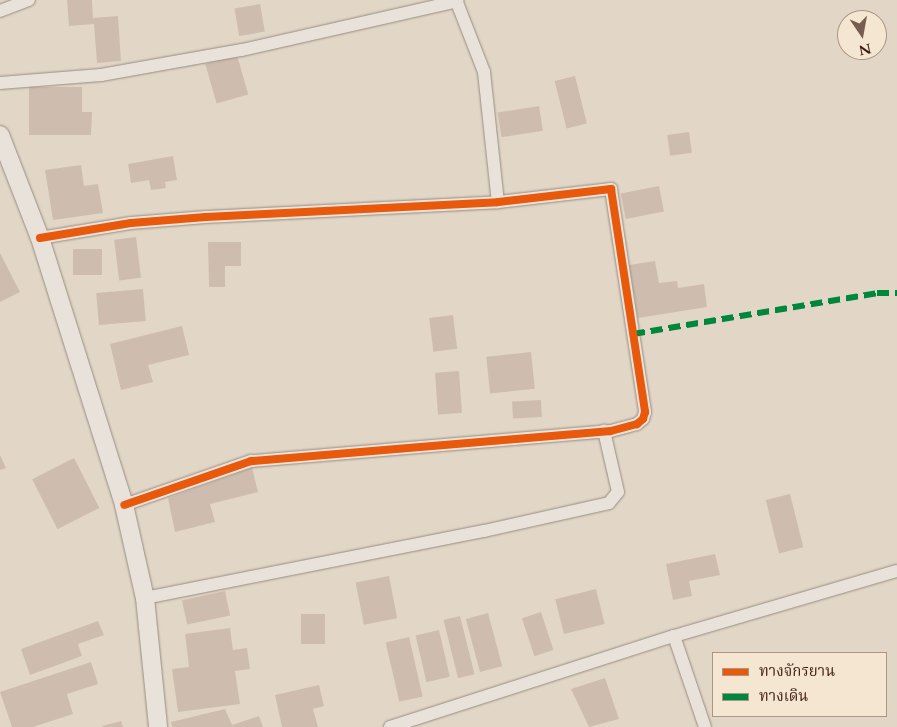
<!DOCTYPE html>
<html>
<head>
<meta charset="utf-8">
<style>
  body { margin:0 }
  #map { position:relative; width:897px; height:727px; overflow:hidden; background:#e2d7c6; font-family:Cardo,"Noto Serif Thai",serif }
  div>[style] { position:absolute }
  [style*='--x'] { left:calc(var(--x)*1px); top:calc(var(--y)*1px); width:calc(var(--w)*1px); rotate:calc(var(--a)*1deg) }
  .building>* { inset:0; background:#cebdae; transform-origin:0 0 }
  .roads { filter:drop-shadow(0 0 1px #978c81) drop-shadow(0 0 1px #978c81) }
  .street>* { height:12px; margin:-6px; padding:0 6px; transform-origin:6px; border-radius:6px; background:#e9e2da }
  .secondary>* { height:18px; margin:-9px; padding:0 9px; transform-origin:9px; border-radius:9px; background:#e9e2da }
  .quiet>* { height:6px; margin-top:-3px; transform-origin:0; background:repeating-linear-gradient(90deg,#00873e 0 12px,transparent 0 18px) }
  .cycleway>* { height:8px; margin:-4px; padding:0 4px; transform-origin:4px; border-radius:4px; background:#e8590c }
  span { translate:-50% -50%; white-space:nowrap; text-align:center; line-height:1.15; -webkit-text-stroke:4px #f5e6d2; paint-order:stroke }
  .legend { position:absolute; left:712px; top:652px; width:175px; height:65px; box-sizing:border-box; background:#f5e6d2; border:1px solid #ab9584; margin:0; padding:6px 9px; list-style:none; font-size:15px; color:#3c1b0f }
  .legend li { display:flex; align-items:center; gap:10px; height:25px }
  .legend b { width:25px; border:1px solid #ab9584 }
  .north { position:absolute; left:837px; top:10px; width:50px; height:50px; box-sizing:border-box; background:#f5e6d2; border:1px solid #ab9584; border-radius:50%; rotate:168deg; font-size:14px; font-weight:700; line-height:20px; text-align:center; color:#3c1b0f }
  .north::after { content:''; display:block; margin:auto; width:18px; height:22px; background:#765d4f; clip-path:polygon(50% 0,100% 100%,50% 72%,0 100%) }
</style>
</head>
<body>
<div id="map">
  <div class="building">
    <div style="clip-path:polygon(67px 0,92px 0,93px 18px,118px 16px,121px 61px,97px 63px,94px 24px,69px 26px)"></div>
    <div style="left:260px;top:4px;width:28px;height:26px;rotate:80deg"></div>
    <div style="left:237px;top:55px;width:41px;height:33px;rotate:74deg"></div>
    <div style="left:575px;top:76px;width:49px;height:21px;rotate:76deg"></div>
    <div style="clip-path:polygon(29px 87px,82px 87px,82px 112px,92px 112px,91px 135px,29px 135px)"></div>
    <div style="left:539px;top:106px;width:25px;height:42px;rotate:81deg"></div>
    <div style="left:689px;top:132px;width:21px;height:22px;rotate:82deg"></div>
    <div style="clip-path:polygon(173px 156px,177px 180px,165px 182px,166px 188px,151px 190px,149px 180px,131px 183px,128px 164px)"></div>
    <div style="clip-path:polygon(81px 165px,84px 186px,98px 184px,103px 213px,53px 220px,45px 170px)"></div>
    <div style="left:659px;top:186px;width:26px;height:39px;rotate:79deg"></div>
    <div style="left:136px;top:237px;width:41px;height:22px;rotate:83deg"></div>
    <div style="clip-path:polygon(208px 242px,241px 242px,241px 266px,225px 266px,225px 287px,209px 287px)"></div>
    <div style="left:73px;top:249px;width:29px;height:26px"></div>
    <div style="clip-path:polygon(0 253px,20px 292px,0 302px)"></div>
    <div style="clip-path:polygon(655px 261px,659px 283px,677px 281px,678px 288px,704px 284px,707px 307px,638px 318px,629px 265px)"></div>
    <div style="left:143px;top:289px;width:32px;height:47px;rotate:85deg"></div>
    <div style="left:453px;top:315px;width:34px;height:24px;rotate:83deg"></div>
    <div style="clip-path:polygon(182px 326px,189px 355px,148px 365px,153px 382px,121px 390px,110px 344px)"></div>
    <div style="left:531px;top:352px;width:37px;height:45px;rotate:84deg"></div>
    <div style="left:459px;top:371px;width:42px;height:24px;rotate:86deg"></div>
    <div style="left:541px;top:400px;width:17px;height:29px;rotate:87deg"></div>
    <div style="clip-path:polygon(0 455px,6px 468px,0 470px)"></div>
    <div style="left:74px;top:458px;width:56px;height:47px;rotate:63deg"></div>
    <div style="clip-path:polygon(252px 468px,258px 492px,210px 504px,215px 522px,175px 532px,168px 498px)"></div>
    <div style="left:790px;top:494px;width:55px;height:25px;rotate:76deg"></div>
    <div style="clip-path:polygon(715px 554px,720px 575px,689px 581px,692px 596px,673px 600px,666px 564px)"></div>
    <div style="left:389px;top:576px;width:43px;height:34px;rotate:79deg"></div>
    <div style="left:596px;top:589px;width:36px;height:42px;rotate:76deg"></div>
    <div style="left:225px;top:591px;width:25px;height:44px;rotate:78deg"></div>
    <div style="left:541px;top:612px;width:40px;height:20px;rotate:72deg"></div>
    <div style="left:488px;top:613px;width:55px;height:23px;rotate:75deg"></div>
    <div style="left:325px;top:614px;width:30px;height:24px;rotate:90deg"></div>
    <div style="left:460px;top:616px;width:60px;height:17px;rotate:76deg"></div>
    <div style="clip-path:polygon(98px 621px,104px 635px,78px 644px,82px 656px,30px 675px,21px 649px)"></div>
    <div style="clip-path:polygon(230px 628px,233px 650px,247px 648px,250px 669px,235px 671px,240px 704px,178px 712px,172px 669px,189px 667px,185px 634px)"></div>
    <div style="left:439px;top:630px;width:48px;height:24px;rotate:77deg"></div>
    <div style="left:409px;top:637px;width:61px;height:24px;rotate:77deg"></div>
    <div style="clip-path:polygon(91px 662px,98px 684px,67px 694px,73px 714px,33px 727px,12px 727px,0 692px)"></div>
    <div style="clip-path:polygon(605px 678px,619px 719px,589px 727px,571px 689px)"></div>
    <div style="clip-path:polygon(319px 685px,324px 706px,313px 709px,318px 727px,282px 727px,275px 695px)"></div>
    <div style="clip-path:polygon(225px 709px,232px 725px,259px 716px,263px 727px,172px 727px,171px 722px)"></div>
    <div style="clip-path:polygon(121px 721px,123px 727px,102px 727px,102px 726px)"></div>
  </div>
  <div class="roads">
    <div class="street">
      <div style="--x:456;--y:0;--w:77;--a:68.7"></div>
      <div style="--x:484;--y:72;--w:131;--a:83.9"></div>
      <div style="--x:0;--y:11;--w:31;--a:-21"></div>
      <div style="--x:0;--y:83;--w:101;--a:-4.5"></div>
      <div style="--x:101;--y:75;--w:143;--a:-10.1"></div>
      <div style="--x:242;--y:50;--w:221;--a:-12.8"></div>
      <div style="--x:40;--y:238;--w:92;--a:-9.4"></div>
      <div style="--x:131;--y:223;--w:75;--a:-4.6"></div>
      <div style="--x:206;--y:217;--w:292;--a:-2.9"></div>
      <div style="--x:498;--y:202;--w:114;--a:-6.6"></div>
      <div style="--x:611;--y:189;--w:226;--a:81.3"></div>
      <div style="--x:645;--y:412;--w:7;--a:106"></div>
      <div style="--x:643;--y:419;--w:8;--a:140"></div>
      <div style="--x:637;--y:424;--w:28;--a:165"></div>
      <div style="--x:610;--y:431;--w:360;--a:175.2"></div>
      <div style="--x:251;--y:461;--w:134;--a:160.9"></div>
      <div style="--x:145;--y:598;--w:346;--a:-11.2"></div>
      <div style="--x:484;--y:531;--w:128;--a:-12.6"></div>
      <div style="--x:609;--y:503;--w:14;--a:-51"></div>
      <div style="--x:618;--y:492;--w:63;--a:-102.9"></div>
      <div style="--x:674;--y:636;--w:96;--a:71.2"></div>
      <div style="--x:390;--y:727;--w:298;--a:-17.8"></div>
      <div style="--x:674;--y:636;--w:232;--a:-16.3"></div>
    </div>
    <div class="secondary">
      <div style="--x:0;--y:135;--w:110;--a:68.8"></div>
      <div style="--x:40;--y:238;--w:280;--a:72.5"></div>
      <div style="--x:124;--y:505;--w:95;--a:77.3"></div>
      <div style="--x:145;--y:598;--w:130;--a:84.2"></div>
    </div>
  </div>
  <div class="quiet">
    <div style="--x:633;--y:334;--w:247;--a:-9.5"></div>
    <div style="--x:877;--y:293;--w:20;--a:0"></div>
  </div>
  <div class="cycleway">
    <div style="--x:40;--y:238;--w:92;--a:-9.4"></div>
    <div style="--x:131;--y:223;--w:75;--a:-4.6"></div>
    <div style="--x:206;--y:217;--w:292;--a:-2.9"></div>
    <div style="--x:498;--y:202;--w:114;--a:-6.6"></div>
    <div style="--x:611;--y:189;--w:226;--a:81.3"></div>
    <div style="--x:645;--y:412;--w:7;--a:106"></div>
    <div style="--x:643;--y:419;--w:8;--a:140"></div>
    <div style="--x:637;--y:424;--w:28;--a:165"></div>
    <div style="--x:610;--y:431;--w:360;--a:175.2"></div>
    <div style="--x:251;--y:461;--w:134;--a:160.9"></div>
  </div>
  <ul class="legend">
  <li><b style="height:6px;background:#e8590c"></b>ทางจักรยาน</li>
  <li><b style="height:6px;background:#00873e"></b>ทางเดิน</li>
  </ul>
  <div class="north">N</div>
</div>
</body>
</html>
